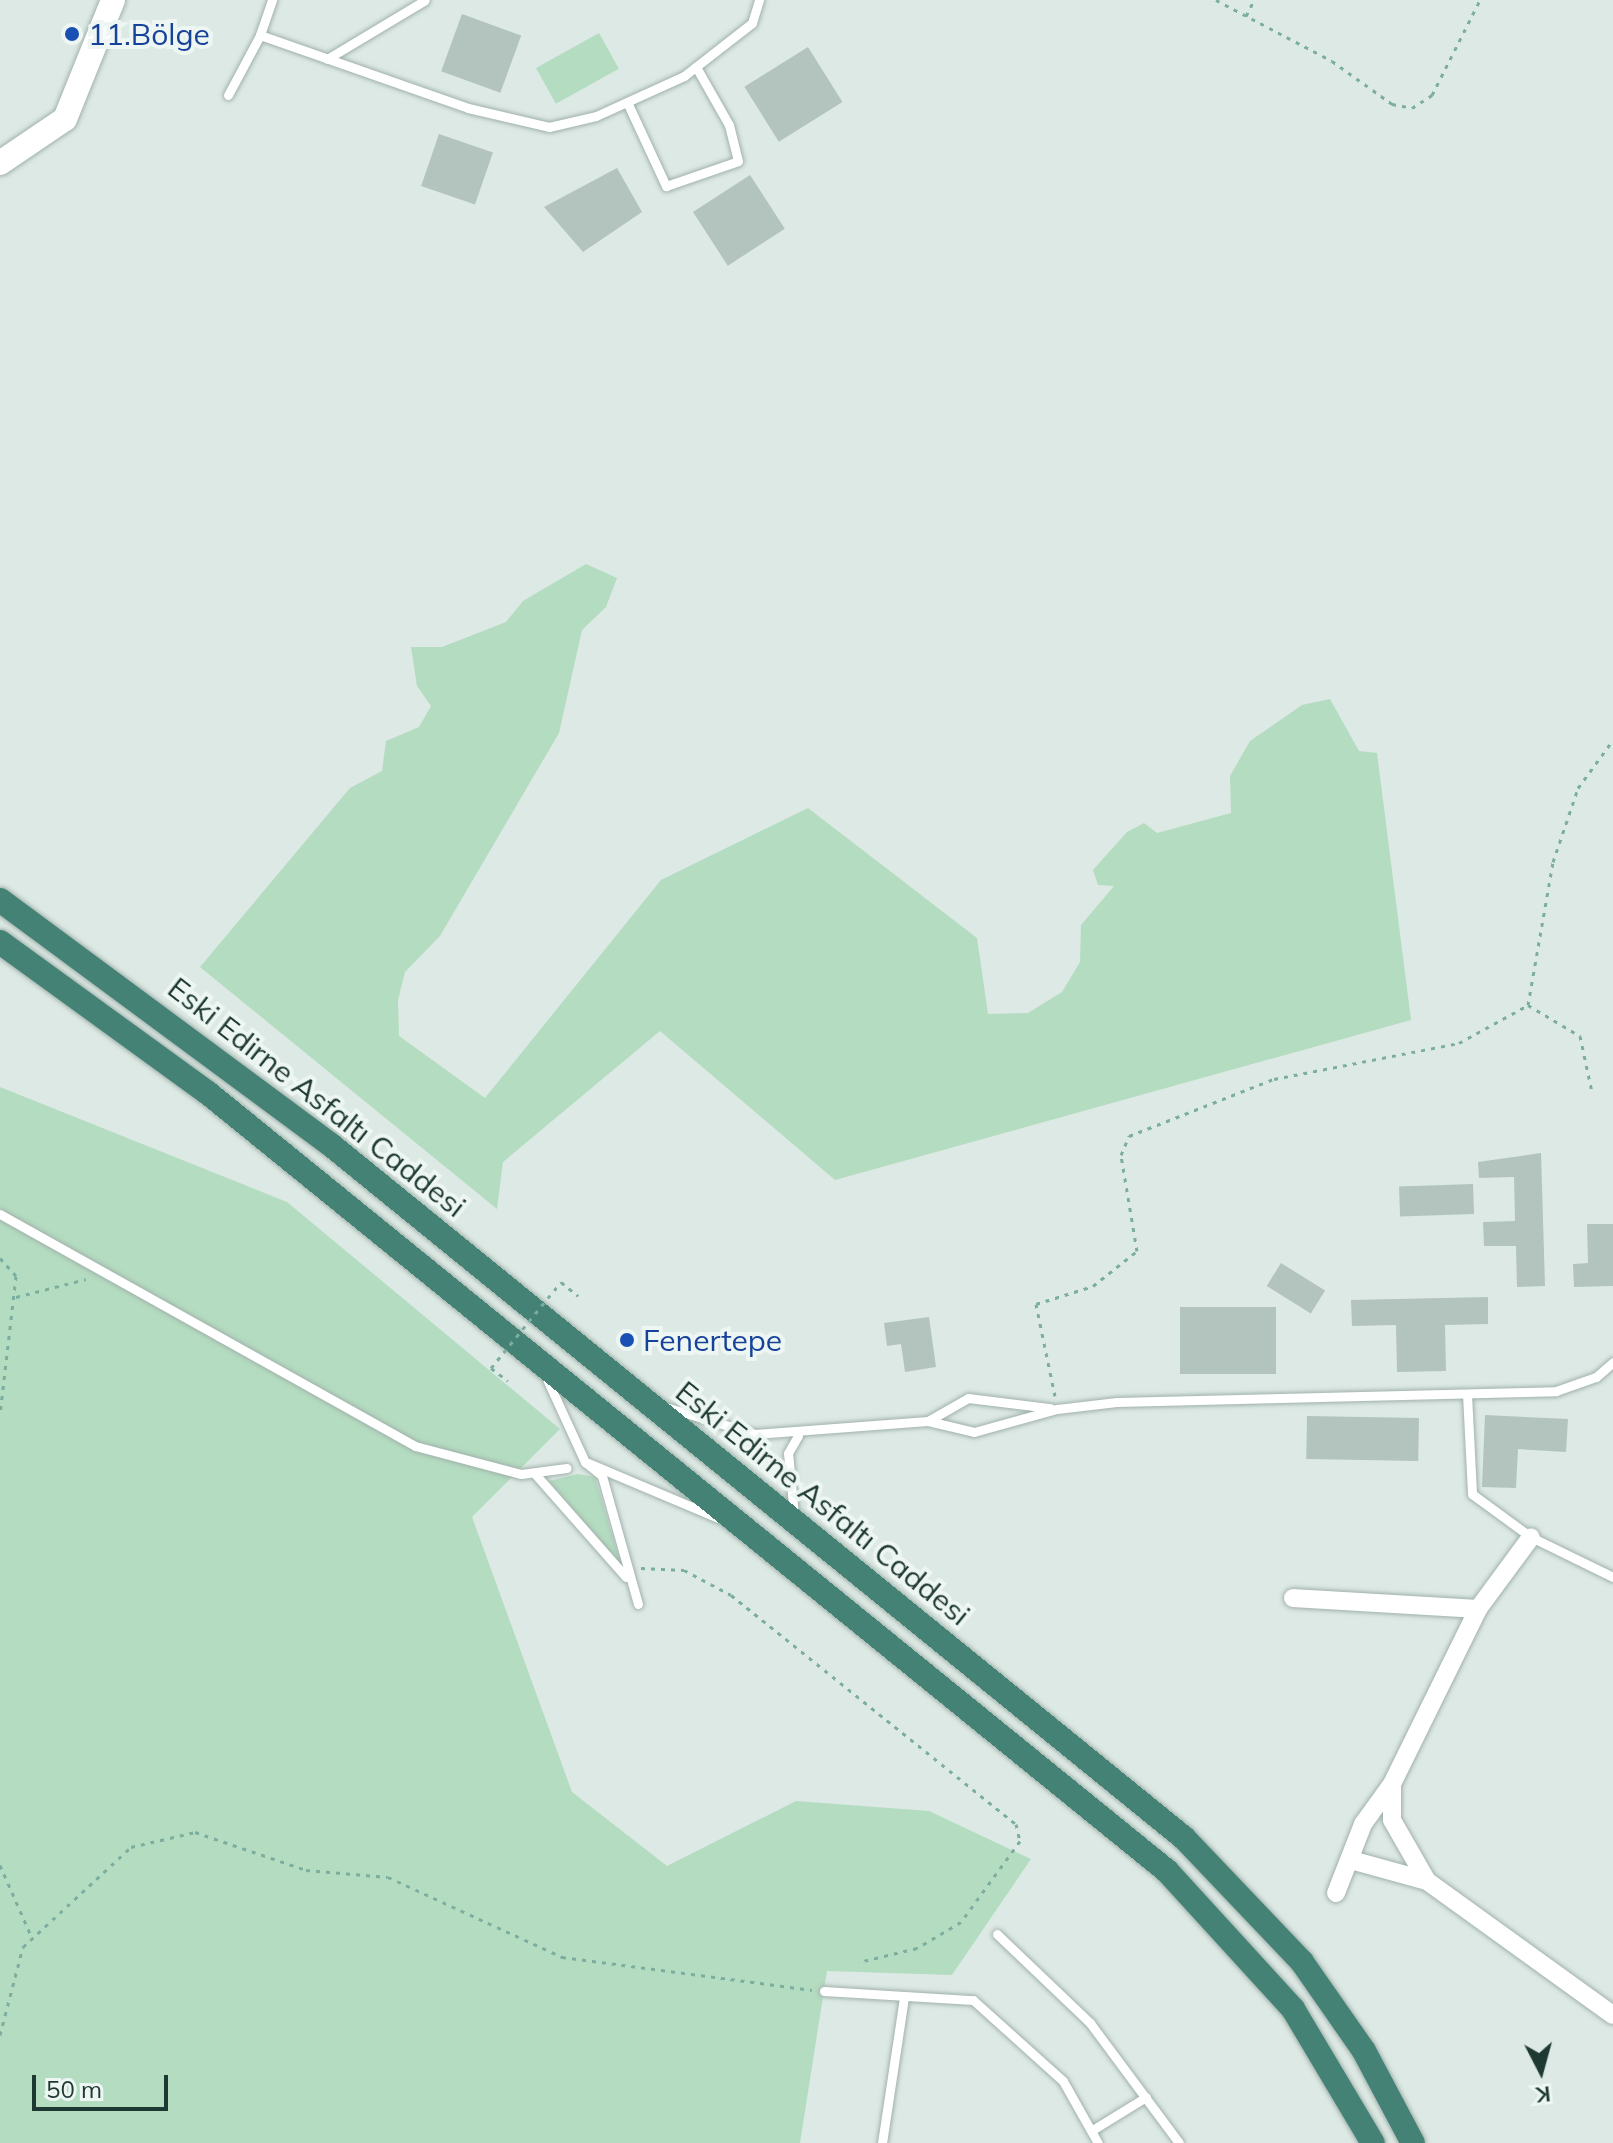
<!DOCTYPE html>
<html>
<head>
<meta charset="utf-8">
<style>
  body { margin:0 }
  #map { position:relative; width:1613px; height:2143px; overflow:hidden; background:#dde9e4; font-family:Mulish,sans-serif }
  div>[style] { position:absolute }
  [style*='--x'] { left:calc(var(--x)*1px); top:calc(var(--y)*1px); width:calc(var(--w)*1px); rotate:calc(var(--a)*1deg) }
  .green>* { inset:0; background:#b4dcc0; transform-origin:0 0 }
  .building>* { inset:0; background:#b2c4bd; transform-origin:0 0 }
  .path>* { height:3px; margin-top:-1.5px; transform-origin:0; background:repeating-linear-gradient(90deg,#7caea0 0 4px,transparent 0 10px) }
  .roads { filter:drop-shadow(0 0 2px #a0b1ab) drop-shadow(0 0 2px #a0b1ab) }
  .service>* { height:9px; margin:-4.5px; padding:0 4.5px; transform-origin:4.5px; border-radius:4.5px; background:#fff }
  .minor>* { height:18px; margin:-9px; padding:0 9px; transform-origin:9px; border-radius:9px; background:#fff }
  .secondary>* { height:24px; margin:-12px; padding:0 12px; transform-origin:12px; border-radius:12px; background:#fff }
  .trunk>* { height:24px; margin:-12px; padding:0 12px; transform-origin:12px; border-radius:12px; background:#448276 }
  .path-bridge>* { height:3px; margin-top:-1.5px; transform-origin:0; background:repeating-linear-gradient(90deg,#7caea0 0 4px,transparent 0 10px) }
  .dots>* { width:22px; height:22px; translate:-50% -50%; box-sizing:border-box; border:4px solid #edf6f2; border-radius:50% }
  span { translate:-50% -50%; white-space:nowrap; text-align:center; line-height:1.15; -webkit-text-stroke:8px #edf6f2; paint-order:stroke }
  .transit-label { font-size:30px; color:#164399 }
  .left { translate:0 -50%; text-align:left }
  .street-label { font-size:30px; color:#1e3932 }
  .north { position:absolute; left:1501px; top:2031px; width:80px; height:80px; -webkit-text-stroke:6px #edf6f2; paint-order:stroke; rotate:174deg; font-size:22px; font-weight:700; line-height:32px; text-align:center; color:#1e3932 }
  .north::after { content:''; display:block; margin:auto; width:28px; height:36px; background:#1e3932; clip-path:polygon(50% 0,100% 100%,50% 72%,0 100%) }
  .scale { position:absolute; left:32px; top:2075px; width:136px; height:36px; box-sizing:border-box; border:4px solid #1e3932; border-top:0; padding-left:10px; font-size:24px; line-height:28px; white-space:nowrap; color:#1e3932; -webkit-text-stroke:6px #edf6f2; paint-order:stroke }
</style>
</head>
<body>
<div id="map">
  <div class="green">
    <div style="left:599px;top:33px;width:41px;height:72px;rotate:61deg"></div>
    <div style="clip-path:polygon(586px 564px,617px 578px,606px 607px,582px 630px,559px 733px,440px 936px,405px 972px,398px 1000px,399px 1036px,485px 1098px,661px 880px,808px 808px,977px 938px,988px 1014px,1028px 1013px,1062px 992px,1080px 962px,1081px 925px,1114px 886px,1098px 885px,1093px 870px,1127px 832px,1144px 823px,1157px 833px,1231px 813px,1230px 776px,1250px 741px,1302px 705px,1330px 699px,1359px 751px,1377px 753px,1411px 1020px,835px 1180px,660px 1031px,503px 1162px,497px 1209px,200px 967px,350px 788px,382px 771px,386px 741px,419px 727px,431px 706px,417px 686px,411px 647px,442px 647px,506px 622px,523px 601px)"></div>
    <div style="clip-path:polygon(0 1087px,287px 1202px,560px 1429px,472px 1517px,572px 1792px,667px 1866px,796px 1801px,929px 1811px,1031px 1859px,952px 1975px,827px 1971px,800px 2143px,0 2143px)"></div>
    <div style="clip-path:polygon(578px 1474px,595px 1477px,621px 1565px,549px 1481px)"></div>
  </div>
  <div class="building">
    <div style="left:462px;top:14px;width:63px;height:61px;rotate:20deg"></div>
    <div style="left:808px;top:47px;width:65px;height:75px;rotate:58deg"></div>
    <div style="left:439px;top:134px;width:57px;height:55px;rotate:19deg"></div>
    <div style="clip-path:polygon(617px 168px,642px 212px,583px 252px,544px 207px)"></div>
    <div style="left:750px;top:175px;width:64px;height:68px;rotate:57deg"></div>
    <div style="clip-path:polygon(1541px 1153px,1545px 1286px,1517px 1287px,1516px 1246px,1484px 1246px,1483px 1222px,1515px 1221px,1514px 1177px,1479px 1178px,1478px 1162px)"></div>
    <div style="left:1473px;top:1184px;width:30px;height:74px;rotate:88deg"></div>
    <div style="clip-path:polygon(1587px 1224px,1613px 1224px,1613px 1286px,1574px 1287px,1573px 1264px,1588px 1263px)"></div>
    <div style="left:1281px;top:1263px;width:52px;height:27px;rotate:32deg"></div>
    <div style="clip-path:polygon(1488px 1297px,1488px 1324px,1445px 1325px,1446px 1371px,1397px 1372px,1396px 1325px,1352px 1326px,1351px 1300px)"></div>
    <div style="left:1276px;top:1307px;width:67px;height:96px;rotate:90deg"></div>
    <div style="clip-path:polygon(929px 1317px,936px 1367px,905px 1372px,901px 1344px,887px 1346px,884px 1323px)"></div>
    <div style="clip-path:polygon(1485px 1415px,1568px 1419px,1566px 1452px,1518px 1449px,1516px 1488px,1482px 1487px)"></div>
    <div style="left:1307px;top:1416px;width:112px;height:43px;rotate:1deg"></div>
  </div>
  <div class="path">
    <div style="--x:1216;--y:0;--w:131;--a:27.7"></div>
    <div style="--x:1332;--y:61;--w:74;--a:35.6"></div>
    <div style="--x:1392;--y:104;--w:20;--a:11"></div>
    <div style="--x:1412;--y:108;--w:24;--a:-33"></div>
    <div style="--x:1432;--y:95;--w:106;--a:-63.2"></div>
    <div style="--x:1246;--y:16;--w:18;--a:-63"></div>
    <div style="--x:1528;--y:1005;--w:61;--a:30.8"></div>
    <div style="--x:1580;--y:1036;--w:57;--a:77.9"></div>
    <div style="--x:0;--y:1258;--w:24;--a:48"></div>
    <div style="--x:16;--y:1276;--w:139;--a:96.6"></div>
    <div style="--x:561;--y:1282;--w:22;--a:39"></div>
    <div style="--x:16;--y:1297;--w:72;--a:-14.4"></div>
    <div style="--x:491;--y:1368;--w:21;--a:37"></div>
    <div style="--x:1055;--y:1396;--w:94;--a:-101.7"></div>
    <div style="--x:1036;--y:1304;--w:60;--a:-17.5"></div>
    <div style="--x:1093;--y:1286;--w:56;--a:-38.5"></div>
    <div style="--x:1137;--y:1251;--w:97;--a:-99.5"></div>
    <div style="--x:1121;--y:1155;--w:21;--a:-67"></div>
    <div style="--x:1129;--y:1136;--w:156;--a:-21.5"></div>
    <div style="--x:1274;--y:1079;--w:188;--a:-11"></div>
    <div style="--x:1459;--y:1043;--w:79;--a:-28.8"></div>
    <div style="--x:1528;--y:1005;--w:145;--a:-80.1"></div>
    <div style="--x:1553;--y:862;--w:78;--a:-71.3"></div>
    <div style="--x:1578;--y:788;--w:59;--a:-53.9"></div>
    <div style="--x:641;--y:1568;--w:43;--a:2.7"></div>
    <div style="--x:684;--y:1570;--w:53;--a:28"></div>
    <div style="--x:731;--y:1595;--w:366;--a:38.8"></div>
    <div style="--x:1016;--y:1824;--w:17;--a:77"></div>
    <div style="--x:1020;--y:1841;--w:100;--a:126.1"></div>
    <div style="--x:961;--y:1922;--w:51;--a:149.4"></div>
    <div style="--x:917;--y:1948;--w:60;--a:166.4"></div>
    <div style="--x:0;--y:1865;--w:80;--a:66.3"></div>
    <div style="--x:0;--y:2035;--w:91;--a:-75.4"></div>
    <div style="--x:23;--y:1947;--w:147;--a:-42.8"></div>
    <div style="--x:131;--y:1847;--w:66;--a:-13.2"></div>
    <div style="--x:195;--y:1832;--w:117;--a:18.9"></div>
    <div style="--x:306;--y:1870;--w:82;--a:4.9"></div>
    <div style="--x:388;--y:1877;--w:192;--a:24.7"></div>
    <div style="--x:562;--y:1957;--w:252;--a:7.5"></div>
  </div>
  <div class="roads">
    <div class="service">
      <div style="--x:272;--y:0;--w:37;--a:109"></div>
      <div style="--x:260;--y:35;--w:220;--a:19.3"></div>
      <div style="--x:468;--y:108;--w:83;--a:13.2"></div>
      <div style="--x:549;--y:127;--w:48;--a:-13.2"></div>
      <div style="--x:596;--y:116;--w:97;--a:-24.4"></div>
      <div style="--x:684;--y:76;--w:86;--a:-37.9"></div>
      <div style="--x:752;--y:23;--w:24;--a:-73"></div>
      <div style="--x:327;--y:59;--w:114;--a:-31"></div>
      <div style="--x:228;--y:95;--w:68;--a:-61.9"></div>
      <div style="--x:627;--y:102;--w:93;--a:65.1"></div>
      <div style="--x:666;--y:186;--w:76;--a:-19.1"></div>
      <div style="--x:738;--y:161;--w:37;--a:-104"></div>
      <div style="--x:729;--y:125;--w:67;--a:-119.6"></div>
      <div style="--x:0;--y:1214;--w:475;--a:29.2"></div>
      <div style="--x:415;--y:1446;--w:110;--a:14.8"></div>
      <div style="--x:521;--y:1474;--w:46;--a:-7.4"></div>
      <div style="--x:546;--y:1377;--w:94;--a:65.4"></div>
      <div style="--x:585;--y:1462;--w:22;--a:39"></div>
      <div style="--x:602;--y:1476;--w:133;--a:74.3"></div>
      <div style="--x:1467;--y:1394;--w:100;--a:87.1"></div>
      <div style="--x:1472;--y:1494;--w:73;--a:36.1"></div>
      <div style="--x:1531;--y:1537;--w:91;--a:26"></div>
      <div style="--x:669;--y:1408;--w:90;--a:16.8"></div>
      <div style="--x:755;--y:1434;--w:173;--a:-4.3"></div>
      <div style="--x:928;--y:1421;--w:47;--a:13.4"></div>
      <div style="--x:974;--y:1432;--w:86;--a:-15.5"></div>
      <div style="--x:1057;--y:1409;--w:60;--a:-6.7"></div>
      <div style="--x:1117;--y:1402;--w:439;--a:-1.4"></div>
      <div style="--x:1556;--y:1391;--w:42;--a:-19.3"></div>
      <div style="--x:1596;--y:1377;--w:23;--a:-41"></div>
      <div style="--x:928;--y:1421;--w:46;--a:-29.9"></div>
      <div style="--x:968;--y:1398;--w:83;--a:7"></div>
      <div style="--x:588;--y:1463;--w:141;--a:22.9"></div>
      <div style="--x:536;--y:1475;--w:136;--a:48.6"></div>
      <div style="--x:794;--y:1515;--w:62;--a:-95.5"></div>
      <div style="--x:788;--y:1453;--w:20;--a:-60"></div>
      <div style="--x:997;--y:1934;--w:129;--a:43.7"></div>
      <div style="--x:1090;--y:2023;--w:149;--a:53.4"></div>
      <div style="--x:824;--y:1991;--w:149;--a:3.5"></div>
      <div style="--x:973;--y:2000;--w:121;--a:42"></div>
      <div style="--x:1063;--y:2081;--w:71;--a:60.6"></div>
      <div style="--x:1094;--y:2129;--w:61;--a:-31.6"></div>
      <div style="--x:882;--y:2143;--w:148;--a:-81.4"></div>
    </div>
    <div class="minor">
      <div style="--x:1293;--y:1598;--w:185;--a:3.4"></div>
      <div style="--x:1392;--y:1786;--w:34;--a:90"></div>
      <div style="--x:1392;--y:1820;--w:70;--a:60.2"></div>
      <div style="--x:1351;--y:1860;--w:79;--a:15.4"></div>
      <div style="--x:1427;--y:1881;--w:229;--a:35.8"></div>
      <div style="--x:1336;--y:1893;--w:74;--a:-68.6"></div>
      <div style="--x:1363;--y:1824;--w:49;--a:-54.1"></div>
      <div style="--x:1392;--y:1784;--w:195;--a:-63.8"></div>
      <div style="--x:1478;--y:1609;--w:89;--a:-53.6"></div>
    </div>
    <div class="secondary">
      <div style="--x:0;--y:163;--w:78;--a:-34.1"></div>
      <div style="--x:65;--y:119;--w:128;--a:-68"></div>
    </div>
    <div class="trunk">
      <div style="--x:0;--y:900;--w:412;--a:36.5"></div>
      <div style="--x:331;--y:1145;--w:1099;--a:39.09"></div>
      <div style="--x:1184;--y:1838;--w:171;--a:46.4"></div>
      <div style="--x:1302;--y:1962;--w:108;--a:55.1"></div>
      <div style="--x:1364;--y:2051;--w:104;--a:62"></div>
      <div style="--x:0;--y:942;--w:257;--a:36"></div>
      <div style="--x:208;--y:1093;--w:1235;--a:39.05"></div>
      <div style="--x:1167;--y:1871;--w:187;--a:47.6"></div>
      <div style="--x:1293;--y:2009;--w:156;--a:59.2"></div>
    </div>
  </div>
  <div class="path-bridge">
    <div style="--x:491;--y:1368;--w:111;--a:-50.9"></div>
  </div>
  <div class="dots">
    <div style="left:72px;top:34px;background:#1a4fb4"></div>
    <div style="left:627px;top:1340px;background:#1a4fb4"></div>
  </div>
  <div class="transit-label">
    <span class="left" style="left:88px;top:34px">11.Bölge</span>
    <span class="left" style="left:643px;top:1340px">Fenertepe</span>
  </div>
  <div class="street-label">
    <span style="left:317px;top:1097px;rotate:38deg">Eski Edirne Asfaltı Caddesi</span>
    <span style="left:823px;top:1503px;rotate:39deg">Eski Edirne Asfaltı Caddesi</span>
  </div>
  <div class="north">K</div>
  <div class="scale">50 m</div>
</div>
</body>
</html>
